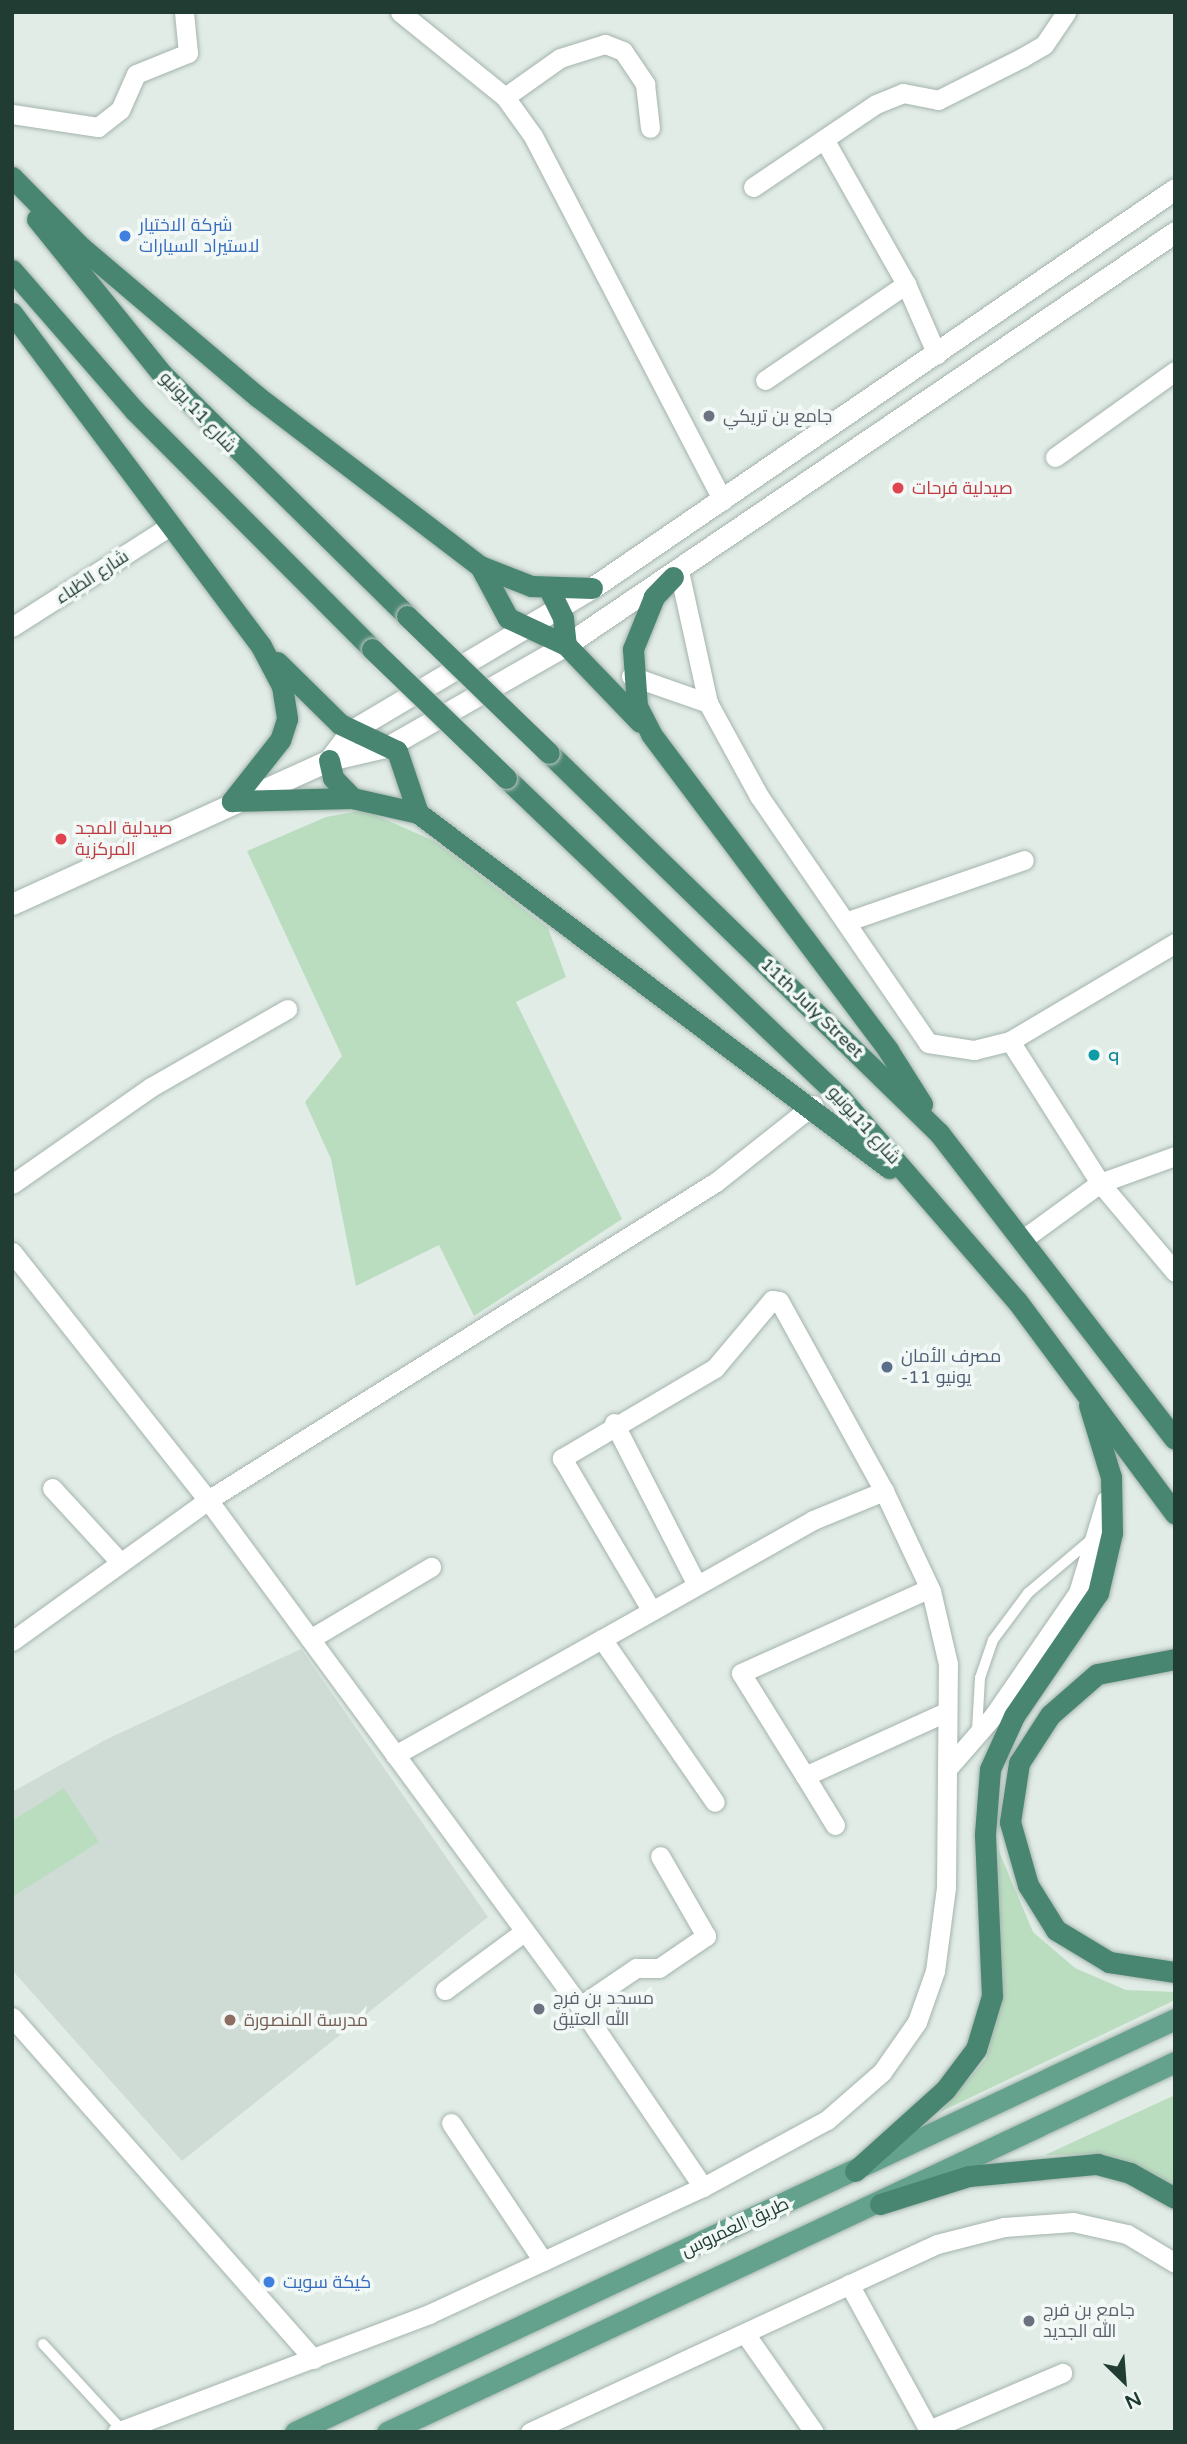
<!DOCTYPE html>
<html>
<head>
<meta charset="utf-8">
<style>
  body { margin:0 }
  #map { position:relative; width:1187px; height:2444px; overflow:hidden; background:#e1ece6; font-family:"Varela Round",Cairo,sans-serif }
  div>[style] { position:absolute }
  [style*='--x'] { left:calc(var(--x)*1px); top:calc(var(--y)*1px); width:calc(var(--w)*1px); rotate:calc(var(--a)*1deg) }
  .built>* { inset:0; background:#cfdcd5 }
  .green>* { inset:0; background:#baddc0 }
  .roads { filter:drop-shadow(0 0 2px #a4b4ad) drop-shadow(0 0 2px #a4b4ad) }
  .service>* { height:10px; margin:-5px; padding:0 5px; transform-origin:5px; border-radius:5px; background:#fff }
  .minor>* { height:19px; margin:-9.5px; padding:0 9.5px; transform-origin:9.5px; border-radius:9.5px; background:#fff }
  .secondary>* { height:21px; margin:-10.5px; padding:0 10.5px; transform-origin:10.5px; border-radius:10.5px; background:#fff }
  .primary>* { height:21px; margin:-10.5px; padding:0 10.5px; transform-origin:10.5px; border-radius:10.5px; background:#65a28d }
  .trunk>* { height:21px; margin:-10.5px; padding:0 10.5px; transform-origin:10.5px; border-radius:10.5px; background:#498672 }
  .bridges { filter:drop-shadow(0 0 2px #c1c9c6) drop-shadow(0 0 2px #c1c9c6) }
  .trunk-bridge>* { height:21px; margin:-10.5px; padding:0 10.5px; transform-origin:10.5px; border-radius:10.5px; background:#498672 }
  .dots>* { width:19px; height:19px; translate:-50% -50%; box-sizing:border-box; border:4px solid #f2f8f5; border-radius:50% }
  span { translate:-50% -50%; white-space:nowrap; text-align:center; line-height:1.15; -webkit-text-stroke:7px #f2f8f5; paint-order:stroke }
  .shop-label { font-size:18px; color:#366cbe }
  .left { translate:0 -50%; text-align:left }
  .street-label { font-size:18px; color:#213d33 }
  .worship-label { font-size:18px; color:#5b616d }
  .health-label { font-size:18px; color:#be3a42 }
  .culture-label { font-size:18px; color:#0d838f }
  .service-label { font-size:18px; color:#4e5e75 }
  .education-label { font-size:18px; color:#785e54 }
  .frame { position:absolute; inset:0; border:14px solid #213d33; pointer-events:none }
  .north { position:absolute; left:1089px; top:2346px; width:70px; height:70px; -webkit-text-stroke:5px #f2f8f5; paint-order:stroke; rotate:155deg; font-size:19px; font-weight:700; line-height:28px; text-align:center; color:#213d33 }
  .north::after { content:''; display:block; margin:auto; width:24px; height:32px; background:#213d33; clip-path:polygon(50% 0,100% 100%,50% 72%,0 100%) }
</style>
</head>
<body>
<div id="map">
  <div class="built">
    <div style="clip-path:polygon(301px 1649px,488px 1917px,182px 2161px,12px 1970px,12px 1792px,107px 1739px)"></div>
  </div>
  <div class="green">
    <div style="clip-path:polygon(364px 810px,434px 841px,548px 928px,566px 977px,516px 1002px,622px 1219px,474px 1316px,439px 1245px,356px 1286px,331px 1159px,305px 1102px,342px 1056px,247px 851px,326px 817px)"></div>
    <div style="clip-path:polygon(64px 1788px,99px 1842px,12px 1897px,12px 1821px)"></div>
    <div style="clip-path:polygon(998px 1849px,1033px 1932px,1075px 1968px,1126px 1990px,1175px 1992px,1175px 2000px,940px 2112px,986px 2059px,1001px 2002px)"></div>
    <div style="clip-path:polygon(1175px 2095px,1175px 2189px,1141px 2167px,1093px 2154px,1045px 2155px)"></div>
  </div>
  <div class="roads">
    <div class="service">
      <div style="--x:977;--y:1730;--w:52;--a:-86.7"></div>
      <div style="--x:980;--y:1678;--w:40;--a:-71.1"></div>
      <div style="--x:993;--y:1640;--w:59;--a:-53.3"></div>
      <div style="--x:1028;--y:1593;--w:85;--a:-40.2"></div>
      <div style="--x:43;--y:2344;--w:117;--a:47.4"></div>
    </div>
    <div class="minor">
      <div style="--x:400;--y:12;--w:135;--a:39"></div>
      <div style="--x:505;--y:97;--w:48;--a:54.3"></div>
      <div style="--x:533;--y:136;--w:411;--a:62.5"></div>
      <div style="--x:505;--y:97;--w:67;--a:-35.3"></div>
      <div style="--x:560;--y:58;--w:47;--a:-17.3"></div>
      <div style="--x:605;--y:44;--w:19;--a:21"></div>
      <div style="--x:623;--y:51;--w:40;--a:56"></div>
      <div style="--x:645;--y:84;--w:44;--a:83.5"></div>
      <div style="--x:12;--y:114;--w:87;--a:8.6"></div>
      <div style="--x:98;--y:127;--w:28;--a:-38"></div>
      <div style="--x:120;--y:110;--w:39;--a:-66"></div>
      <div style="--x:136;--y:74;--w:56;--a:-22"></div>
      <div style="--x:188;--y:53;--w:41;--a:-95.6"></div>
      <div style="--x:824;--y:139;--w:167;--a:60.5"></div>
      <div style="--x:906;--y:284;--w:77;--a:66.4"></div>
      <div style="--x:753;--y:187;--w:148;--a:-34"></div>
      <div style="--x:876;--y:104;--w:29;--a:-22"></div>
      <div style="--x:903;--y:93;--w:36;--a:11"></div>
      <div style="--x:938;--y:100;--w:95;--a:-26.8"></div>
      <div style="--x:1023;--y:57;--w:24;--a:-30"></div>
      <div style="--x:1044;--y:45;--w:40;--a:-56"></div>
      <div style="--x:765;--y:380;--w:171;--a:-34.2"></div>
      <div style="--x:1055;--y:457;--w:148;--a:-35.6"></div>
      <div style="--x:679;--y:571;--w:135;--a:77.6"></div>
      <div style="--x:12;--y:627;--w:188;--a:-32.6"></div>
      <div style="--x:631;--y:676;--w:82;--a:19.3"></div>
      <div style="--x:708;--y:703;--w:106;--a:61.3"></div>
      <div style="--x:759;--y:796;--w:299;--a:55.6"></div>
      <div style="--x:928;--y:1043;--w:47;--a:8.7"></div>
      <div style="--x:974;--y:1050;--w:37;--a:-14"></div>
      <div style="--x:1010;--y:1041;--w:168;--a:57.6"></div>
      <div style="--x:1100;--y:1183;--w:80;--a:-19.8"></div>
      <div style="--x:848;--y:921;--w:186;--a:-19.1"></div>
      <div style="--x:1010;--y:1041;--w:192;--a:-30.7"></div>
      <div style="--x:12;--y:1184;--w:169;--a:-34.9"></div>
      <div style="--x:151;--y:1087;--w:157;--a:-29.8"></div>
      <div style="--x:1026;--y:1237;--w:92;--a:-36.1"></div>
      <div style="--x:1100;--y:1183;--w:116;--a:49.9"></div>
      <div style="--x:12;--y:1252;--w:316;--a:51.7"></div>
      <div style="--x:208;--y:1500;--w:628;--a:53.68"></div>
      <div style="--x:580;--y:2006;--w:219;--a:55.8"></div>
      <div style="--x:614;--y:1423;--w:182;--a:62.9"></div>
      <div style="--x:52;--y:1488;--w:100;--a:47.4"></div>
      <div style="--x:310;--y:1639;--w:141;--a:-30.8"></div>
      <div style="--x:602;--y:1639;--w:242;--a:-29.4"></div>
      <div style="--x:813;--y:1520;--w:77;--a:-22.2"></div>
      <div style="--x:12;--y:1641;--w:241;--a:-35.7"></div>
      <div style="--x:208;--y:1500;--w:599;--a:-32.05"></div>
      <div style="--x:716;--y:1182;--w:124;--a:-38.4"></div>
      <div style="--x:395;--y:1755;--w:237;--a:-29.3"></div>
      <div style="--x:602;--y:1639;--w:198;--a:55.3"></div>
      <div style="--x:947;--y:1769;--w:72;--a:-49"></div>
      <div style="--x:994;--y:1715;--w:148;--a:-55.5"></div>
      <div style="--x:1078;--y:1593;--w:97;--a:-73.2"></div>
      <div style="--x:805;--y:1776;--w:121;--a:-121.9"></div>
      <div style="--x:741;--y:1673;--w:205;--a:-24.2"></div>
      <div style="--x:835;--y:1825;--w:57;--a:-121.5"></div>
      <div style="--x:805;--y:1776;--w:155;--a:-24.4"></div>
      <div style="--x:445;--y:1990;--w:99;--a:-36.4"></div>
      <div style="--x:580;--y:2006;--w:68;--a:-34.2"></div>
      <div style="--x:636;--y:1968;--w:23;--a:0"></div>
      <div style="--x:659;--y:1968;--w:57;--a:-34.2"></div>
      <div style="--x:706;--y:1936;--w:92;--a:-119.9"></div>
      <div style="--x:12;--y:2017;--w:456;--a:48.6"></div>
      <div style="--x:451;--y:2123;--w:166;--a:56.3"></div>
      <div style="--x:849;--y:2284;--w:166;--a:61.3"></div>
      <div style="--x:929;--y:2430;--w:145;--a:-23.2"></div>
      <div style="--x:746;--y:2335;--w:118;--a:55"></div>
      <div style="--x:117;--y:2432;--w:334;--a:-20.7"></div>
      <div style="--x:429;--y:2314;--w:302;--a:-24.9"></div>
      <div style="--x:703;--y:2187;--w:141;--a:-28.4"></div>
      <div style="--x:827;--y:2120;--w:73;--a:-41.1"></div>
      <div style="--x:882;--y:2072;--w:61;--a:-55"></div>
      <div style="--x:917;--y:2022;--w:54;--a:-70.6"></div>
      <div style="--x:935;--y:1971;--w:84;--a:-82.5"></div>
      <div style="--x:946;--y:1888;--w:224;--a:-89.5"></div>
      <div style="--x:948;--y:1664;--w:75;--a:-103.1"></div>
      <div style="--x:931;--y:1591;--w:110;--a:-115.2"></div>
      <div style="--x:884;--y:1491;--w:217;--a:-118.9"></div>
      <div style="--x:779;--y:1301;--w:7;--a:-172"></div>
      <div style="--x:772;--y:1300;--w:89;--a:130"></div>
      <div style="--x:715;--y:1368;--w:178;--a:149.5"></div>
      <div style="--x:562;--y:1458;--w:176;--a:59.6"></div>
      <div style="--x:530;--y:2432;--w:448;--a:-24.8"></div>
      <div style="--x:937;--y:2244;--w:69;--a:-14.2"></div>
      <div style="--x:1004;--y:2227;--w:69;--a:-4.1"></div>
      <div style="--x:1073;--y:2222;--w:55;--a:12.5"></div>
      <div style="--x:1127;--y:2234;--w:56;--a:31.1"></div>
    </div>
    <div class="secondary">
      <div style="--x:329;--y:760;--w:36;--a:-53"></div>
      <div style="--x:351;--y:731;--w:280;--a:-30.7"></div>
      <div style="--x:592;--y:588;--w:706;--a:-34.39"></div>
      <div style="--x:12;--y:904;--w:348;--a:-24.4"></div>
      <div style="--x:329;--y:760;--w:62;--a:-13.1"></div>
      <div style="--x:389;--y:746;--w:204;--a:-29.7"></div>
      <div style="--x:566;--y:645;--w:736;--a:-34.14"></div>
    </div>
    <div class="primary">
      <div style="--x:295;--y:2432;--w:972;--a:-25.14"></div>
      <div style="--x:387;--y:2432;--w:871;--a:-25.15"></div>
    </div>
    <div class="trunk">
      <div style="--x:12;--y:177;--w:98;--a:45.4"></div>
      <div style="--x:81;--y:247;--w:232;--a:40.3"></div>
      <div style="--x:258;--y:397;--w:279;--a:37.3"></div>
      <div style="--x:480;--y:566;--w:55;--a:21.4"></div>
      <div style="--x:531;--y:586;--w:61;--a:1.9"></div>
      <div style="--x:37;--y:219;--w:199;--a:51.1"></div>
      <div style="--x:162;--y:374;--w:344;--a:44.6"></div>
      <div style="--x:12;--y:270;--w:186;--a:48.9"></div>
      <div style="--x:134;--y:410;--w:337;--a:45.1"></div>
      <div style="--x:12;--y:313;--w:416;--a:53.2"></div>
      <div style="--x:261;--y:646;--w:45;--a:62.3"></div>
      <div style="--x:282;--y:686;--w:33;--a:81"></div>
      <div style="--x:287;--y:719;--w:22;--a:108"></div>
      <div style="--x:280;--y:740;--w:78;--a:128.2"></div>
      <div style="--x:480;--y:566;--w:59;--a:61.7"></div>
      <div style="--x:508;--y:618;--w:64;--a:25"></div>
      <div style="--x:566;--y:645;--w:107;--a:46.1"></div>
      <div style="--x:673;--y:577;--w:28;--a:134"></div>
      <div style="--x:654;--y:597;--w:56;--a:112"></div>
      <div style="--x:633;--y:649;--w:57;--a:86"></div>
      <div style="--x:637;--y:706;--w:31;--a:63"></div>
      <div style="--x:651;--y:734;--w:395;--a:53.1"></div>
      <div style="--x:888;--y:1050;--w:64;--a:57.8"></div>
      <div style="--x:549;--y:589;--w:32;--a:64"></div>
      <div style="--x:563;--y:618;--w:27;--a:84"></div>
      <div style="--x:277;--y:662;--w:88;--a:44.5"></div>
      <div style="--x:340;--y:724;--w:63;--a:25.3"></div>
      <div style="--x:397;--y:751;--w:65;--a:71.3"></div>
      <div style="--x:549;--y:753;--w:545;--a:44.26"></div>
      <div style="--x:939;--y:1133;--w:386;--a:52.4"></div>
      <div style="--x:329;--y:760;--w:18;--a:77"></div>
      <div style="--x:333;--y:778;--w:28;--a:46"></div>
      <div style="--x:506;--y:778;--w:463;--a:43.7"></div>
      <div style="--x:841;--y:1098;--w:269;--a:49.1"></div>
      <div style="--x:1017;--y:1301;--w:265;--a:53.4"></div>
      <div style="--x:232;--y:801;--w:120;--a:-1.4"></div>
      <div style="--x:352;--y:798;--w:68;--a:12.8"></div>
      <div style="--x:418;--y:813;--w:590;--a:37.01"></div>
      <div style="--x:1175;--y:1659;--w:79;--a:169.1"></div>
      <div style="--x:1097;--y:1674;--w:62;--a:138.9"></div>
      <div style="--x:1050;--y:1715;--w:57;--a:122.9"></div>
      <div style="--x:1019;--y:1763;--w:60;--a:98.7"></div>
      <div style="--x:1010;--y:1822;--w:66;--a:74.1"></div>
      <div style="--x:1028;--y:1885;--w:53;--a:58.1"></div>
      <div style="--x:1056;--y:1930;--w:62;--a:31.1"></div>
      <div style="--x:1109;--y:1962;--w:67;--a:8.6"></div>
      <div style="--x:855;--y:2171;--w:121;--a:-42"></div>
      <div style="--x:945;--y:2090;--w:51;--a:-52.9"></div>
      <div style="--x:976;--y:2049;--w:55;--a:-73.2"></div>
      <div style="--x:992;--y:1996;--w:162;--a:-92.5"></div>
      <div style="--x:985;--y:1834;--w:65;--a:-85.6"></div>
      <div style="--x:990;--y:1769;--w:58;--a:-65.6"></div>
      <div style="--x:1014;--y:1716;--w:149;--a:-55.7"></div>
      <div style="--x:1098;--y:1593;--w:62;--a:-76.9"></div>
      <div style="--x:1112;--y:1533;--w:56;--a:-91"></div>
      <div style="--x:1111;--y:1477;--w:75;--a:-107"></div>
      <div style="--x:880;--y:2204;--w:93;--a:-17.5"></div>
      <div style="--x:969;--y:2176;--w:129;--a:-5.4"></div>
      <div style="--x:1097;--y:2164;--w:34;--a:15"></div>
      <div style="--x:1130;--y:2173;--w:51;--a:29.1"></div>
    </div>
  </div>
  <div class="bridges">
    <div class="trunk-bridge">
      <div style="--x:407;--y:616;--w:197;--a:44"></div>
      <div style="--x:372;--y:649;--w:186;--a:43.9"></div>
    </div>
  </div>
  <div class="dots">
    <div style="left:125px;top:236px;background:#3f7fe0"></div>
    <div style="left:709px;top:416px;background:#6b7280"></div>
    <div style="left:898px;top:488px;background:#e0444e"></div>
    <div style="left:61px;top:839px;background:#e0444e"></div>
    <div style="left:1094px;top:1055px;background:#0f9aa8"></div>
    <div style="left:887px;top:1367px;background:#5c6f8a"></div>
    <div style="left:539px;top:2009px;background:#6b7280"></div>
    <div style="left:230px;top:2020px;background:#8d6e63"></div>
    <div style="left:269px;top:2282px;background:#3f7fe0"></div>
    <div style="left:1029px;top:2321px;background:#6b7280"></div>
  </div>
  <div class="shop-label">
    <span class="left" style="left:139px;top:236px">شركة الاختيار<br>لاستيراد السيارات</span>
    <span class="left" style="left:283px;top:2282px">كيكة سويت</span>
  </div>
  <div class="street-label">
    <span style="left:198px;top:412px;rotate:47deg">شارع 11 يونيو</span>
    <span style="left:92px;top:577px;rotate:-33deg">شارع الظباء</span>
    <span style="left:812px;top:1008px;rotate:44deg">11th July Street</span>
    <span style="left:864px;top:1125px;rotate:48deg">شارع 11يونيو</span>
    <span style="left:735px;top:2227px;rotate:-25deg">طريق العمروس</span>
  </div>
  <div class="worship-label">
    <span class="left" style="left:723px;top:416px">جامع بن تريكي</span>
    <span class="left" style="left:553px;top:2009px">مسجد بن فرج<br>الله العتيق</span>
    <span class="left" style="left:1043px;top:2321px">جامع بن فرج<br>الله الجديد</span>
  </div>
  <div class="health-label">
    <span class="left" style="left:912px;top:488px">صيدلية فرحات</span>
    <span class="left" style="left:75px;top:839px">صيدلية المجد<br>المركزية</span>
  </div>
  <div class="culture-label">
    <span class="left" style="left:1108px;top:1055px">q</span>
  </div>
  <div class="service-label">
    <span class="left" style="left:901px;top:1367px">مصرف الأمان<br>-11 يونيو</span>
  </div>
  <div class="education-label">
    <span class="left" style="left:244px;top:2020px">مدرسة المنصورة</span>
  </div>
  <div class="frame"></div>
  <div class="north">N</div>
</div>
</body>
</html>
